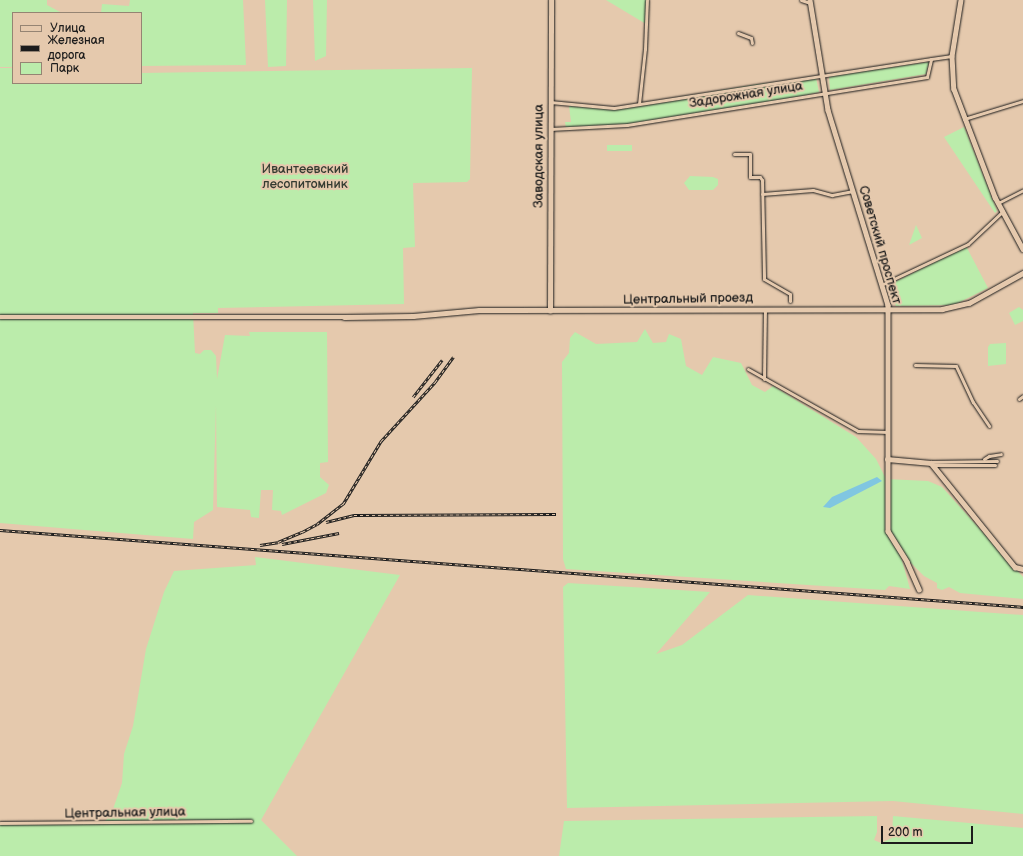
<!DOCTYPE html>
<html>
<head>
<meta charset="utf-8">
<style>
  body { margin:0 }
  #map { position:relative; width:1023px; height:856px; overflow:hidden; background:#e5c9ad; font-family:"Balsamiq Sans",sans-serif }
  div>[style] { position:absolute }
  [style*='--x'] { left:calc(var(--x)*1px); top:calc(var(--y)*1px); width:calc(var(--w)*1px); rotate:calc(var(--a)*1deg) }
  .green>* { inset:0; background:#bbecab; transform-origin:0 0 }
  .water>* { inset:0; background:#80c6e1 }
  .roads { filter:drop-shadow(0 0 1px #1c1c1c) drop-shadow(0 0 1px #1c1c1c) }
  .street>* { height:3px; margin:-1.5px; padding:0 1.5px; transform-origin:1.5px; border-radius:1.5px; background:#e5c9ad }
  .secondary>* { height:4.5px; margin:-2.25px; padding:0 2.25px; transform-origin:2.25px; border-radius:2.25px; background:#e5c9ad }
  .rail>* { height:2.5px; margin-top:-1.25px; transform-origin:0; background:repeating-linear-gradient(90deg,#e5c9ad 0 3px,#1c1c1c 0 6px); box-sizing:border-box; border-block:1px solid #1c1c1c }
  span { translate:-50% -50%; white-space:nowrap; text-align:center; line-height:1.15; -webkit-text-stroke:4px #e5c9ad; paint-order:stroke }
  .street-label { font-size:13px; color:#1c1c1c }
  .park-label { font-size:13px; color:#343b31 }
  .legend { position:absolute; left:12px; top:12px; width:130px; height:72px; box-sizing:border-box; background:#e5c9ad; border:1px solid #958473; margin:0; padding:5px 7px; list-style:none; font-size:12px; color:#1c1c1c }
  .legend li { display:flex; align-items:center; gap:8px; height:20px }
  .legend b { width:20px; border:1px solid #958473 }
  .scale { position:absolute; left:881px; top:826px; width:92px; height:18px; box-sizing:border-box; border:2px solid #1c1c1c; border-top:0; padding-left:5px; font-size:12px; line-height:14px; white-space:nowrap; color:#1c1c1c; -webkit-text-stroke:3px #e5c9ad; paint-order:stroke }
</style>
</head>
<body>
<div id="map">
  <div class="green">
    <div style="clip-path:polygon(0 0,47px 0,47px 5px,62px 13px,13px 13px,13px 67px,0 67px)"></div>
    <div style="clip-path:polygon(130px 0,243px 0,246px 65px,141px 66px,141px 13px,101px 13px,102px 4px,129px 6px)"></div>
    <div style="clip-path:polygon(265px 0,287px 0,286px 66px,268px 67px)"></div>
    <div style="clip-path:polygon(313px 0,327px 0,326px 56px,315px 61px)"></div>
    <div style="clip-path:polygon(606px 0,646px 0,646px 24px)"></div>
    <div style="clip-path:polygon(929px 62px,926px 74px,830px 90px,829px 76px)"></div>
    <div style="clip-path:polygon(0 68px,13px 68px,13px 83px,141px 83px,141px 73px,472px 68px,470px 179px,467px 182px,413px 183px,415px 247px,403px 248px,404px 304px,218px 308px,218px 313px,193px 313px,195px 353px,200px 354px,204px 350px,211px 350px,216px 356px,217px 379px,225px 335px,250px 336px,249px 332px,327px 332px,328px 462px,320px 463px,320px 477px,329px 485px,326px 493px,282px 515px,281px 511px,272px 510px,273px 490px,261px 490px,259px 518px,251px 517px,250px 510px,217px 507px,216px 405px,213px 510px,194px 522px,193px 539px,0 523px)"></div>
    <div style="clip-path:polygon(816px 78px,819px 92px,797px 97px,627px 125px,566px 128px,565px 122px,571px 122px,569px 106px,614px 108px,758px 84px)"></div>
    <div style="clip-path:polygon(964px 127px,997px 211px,995px 213px,944px 137px)"></div>
    <div style="left:632px;top:145px;width:6px;height:25px;rotate:90deg"></div>
    <div style="clip-path:polygon(690px 176px,713px 177px,718px 179px,718px 185px,713px 190px,689px 190px,684px 183px)"></div>
    <div style="clip-path:polygon(916px 225px,922px 238px,909px 245px)"></div>
    <div style="clip-path:polygon(966px 246px,988px 288px,954px 305px,896px 306px,889px 285px)"></div>
    <div style="clip-path:polygon(1019px 307px,1023px 310px,1023px 321px,1015px 325px,1009px 313px)"></div>
    <div style="clip-path:polygon(645px 329px,653px 343px,666px 342px,669px 334px,681px 339px,686px 366px,702px 375px,713px 357px,741px 363px,752px 385px,765px 392px,773px 386px,856px 437px,876px 459px,886px 479px,928px 481px,942px 487px,1023px 577px,1023px 599px,960px 593px,949px 587px,942px 590px,937px 588px,937px 583px,924px 576px,903px 555px,901px 557px,910px 589px,889px 586px,885px 590px,566px 569px,563px 559px,562px 362px,569px 353px,570px 338px,575px 332px,596px 344px,637px 342px)"></div>
    <div style="clip-path:polygon(1006px 343px,1006px 364px,988px 366px,988px 347px,990px 344px)"></div>
    <div style="clip-path:polygon(255px 557px,400px 575px,261px 820px,297px 856px,0 856px,0 823px,102px 824px,111px 815px,122px 783px,124px 754px,133px 726px,146px 649px,164px 592px,174px 571px,256px 565px)"></div>
    <div style="clip-path:polygon(568px 583px,710px 592px,656px 654px,682px 645px,748px 595px,1023px 615px,1023px 814px,893px 801px,567px 808px,563px 587px)"></div>
    <div style="clip-path:polygon(877px 816px,877px 832px,874px 840px,881px 843px,892px 838px,893px 816px,1023px 828px,1023px 856px,559px 856px,564px 821px)"></div>
  </div>
  <div class="water">
    <div style="clip-path:polygon(877px 477px,882px 481px,830px 508px,823px 507px,832px 497px)"></div>
  </div>
  <div class="roads">
    <div class="street">
      <div style="--x:801;--y:0;--w:9;--a:18"></div>
      <div style="--x:738;--y:33;--w:14;--a:21"></div>
      <div style="--x:751;--y:38;--w:5;--a:79"></div>
      <div style="--x:550;--y:102;--w:64;--a:5.4"></div>
      <div style="--x:614;--y:108;--w:321;--a:-8.8"></div>
      <div style="--x:639;--y:104;--w:55;--a:-83.8"></div>
      <div style="--x:645;--y:49;--w:49;--a:-87.7"></div>
      <div style="--x:964;--y:119;--w:62;--a:-17"></div>
      <div style="--x:550;--y:129;--w:77;--a:-3"></div>
      <div style="--x:627;--y:125;--w:304;--a:-9.1"></div>
      <div style="--x:927;--y:77;--w:18;--a:-77"></div>
      <div style="--x:931;--y:59;--w:21;--a:-8"></div>
      <div style="--x:734;--y:154;--w:16;--a:0"></div>
      <div style="--x:750;--y:154;--w:23;--a:90"></div>
      <div style="--x:750;--y:177;--w:10;--a:0"></div>
      <div style="--x:760;--y:177;--w:4;--a:56"></div>
      <div style="--x:762;--y:180;--w:99;--a:88.8"></div>
      <div style="--x:764;--y:279;--w:30;--a:30"></div>
      <div style="--x:790;--y:294;--w:7;--a:90"></div>
      <div style="--x:762;--y:194;--w:51;--a:-4.5"></div>
      <div style="--x:813;--y:190;--w:20;--a:15"></div>
      <div style="--x:832;--y:195;--w:20;--a:-11"></div>
      <div style="--x:998;--y:203;--w:28;--a:-27"></div>
      <div style="--x:881;--y:285;--w:96;--a:-25.2"></div>
      <div style="--x:968;--y:244;--w:48;--a:-43.3"></div>
      <div style="--x:915;--y:365;--w:41;--a:1.4"></div>
      <div style="--x:956;--y:366;--w:40;--a:65"></div>
      <div style="--x:973;--y:402;--w:29;--a:56"></div>
      <div style="--x:748;--y:369;--w:126;--a:29.4"></div>
      <div style="--x:858;--y:431;--w:30;--a:2"></div>
      <div style="--x:764;--y:379;--w:70;--a:-89.2"></div>
      <div style="--x:1019;--y:399;--w:5;--a:-37"></div>
      <div style="--x:984;--y:459;--w:6;--a:-31"></div>
      <div style="--x:989;--y:456;--w:12;--a:-9"></div>
      <div style="--x:929;--y:462;--w:68;--a:-0.8"></div>
      <div style="--x:933;--y:465;--w:62;--a:0"></div>
      <div style="--x:0;--y:823;--w:251;--a:-0.5"></div>
    </div>
    <div class="secondary">
      <div style="--x:810;--y:0;--w:111;--a:80.7"></div>
      <div style="--x:828;--y:110;--w:204;--a:72.9"></div>
      <div style="--x:888;--y:305;--w:226;--a:90"></div>
      <div style="--x:888;--y:531;--w:36;--a:58"></div>
      <div style="--x:907;--y:562;--w:30;--a:66"></div>
      <div style="--x:961;--y:0;--w:57;--a:99.1"></div>
      <div style="--x:952;--y:56;--w:33;--a:87"></div>
      <div style="--x:954;--y:89;--w:116;--a:69.2"></div>
      <div style="--x:995;--y:197;--w:59;--a:61.7"></div>
      <div style="--x:550;--y:311;--w:311;--a:-89.8"></div>
      <div style="--x:0;--y:317;--w:344;--a:0"></div>
      <div style="--x:344;--y:317;--w:69;--a:-0.8"></div>
      <div style="--x:413;--y:316;--w:66;--a:-5.2"></div>
      <div style="--x:479;--y:310;--w:463;--a:-0.1"></div>
      <div style="--x:942;--y:309;--w:28;--a:-13"></div>
      <div style="--x:969;--y:303;--w:62;--a:-29.1"></div>
      <div style="--x:887;--y:459;--w:44;--a:5.2"></div>
      <div style="--x:931;--y:463;--w:134;--a:51.1"></div>
      <div style="--x:1015;--y:567;--w:8;--a:14"></div>
    </div>
  </div>
  <div class="rail">
    <div style="--x:413;--y:397;--w:47;--a:-51.9"></div>
    <div style="--x:326;--y:522;--w:29;--a:-14"></div>
    <div style="--x:354;--y:515;--w:202;--a:-0.3"></div>
    <div style="--x:0;--y:530;--w:1026;--a:4.3"></div>
    <div style="--x:282;--y:544;--w:58;--a:-10.9"></div>
    <div style="--x:260;--y:545;--w:18;--a:-9"></div>
    <div style="--x:278;--y:542;--w:26;--a:-23"></div>
    <div style="--x:302;--y:532;--w:17;--a:-28"></div>
    <div style="--x:317;--y:524;--w:33;--a:-38"></div>
    <div style="--x:343;--y:504;--w:74;--a:-58.9"></div>
    <div style="--x:381;--y:441;--w:80;--a:-47.5"></div>
    <div style="--x:435;--y:382;--w:31;--a:-54"></div>
  </div>
  <div class="street-label">
    <span style="left:746px;top:95px;rotate:-9deg">Задорожная улица</span>
    <span style="left:539px;top:156px;rotate:-90deg">Заводская улица</span>
    <span style="left:880px;top:245px;rotate:74deg">Советский проспект</span>
    <span style="left:688px;top:299px;rotate:-1deg">Центральный проезд</span>
    <span style="left:125px;top:813px;rotate:-1deg">Центральная улица</span>
  </div>
  <div class="park-label">
    <span style="left:305px;top:177px">Ивантеевский<br>лесопитомник</span>
  </div>
  <ul class="legend">
  <li><b style="height:5px;background:#e5c9ad"></b>Улица</li>
  <li><b style="height:5px;background:#1c1c1c"></b>Железная дорога</li>
  <li><b style="height:11px;background:#bbecab"></b>Парк</li>
  </ul>
  <div class="scale">200 m</div>
</div>
</body>
</html>
